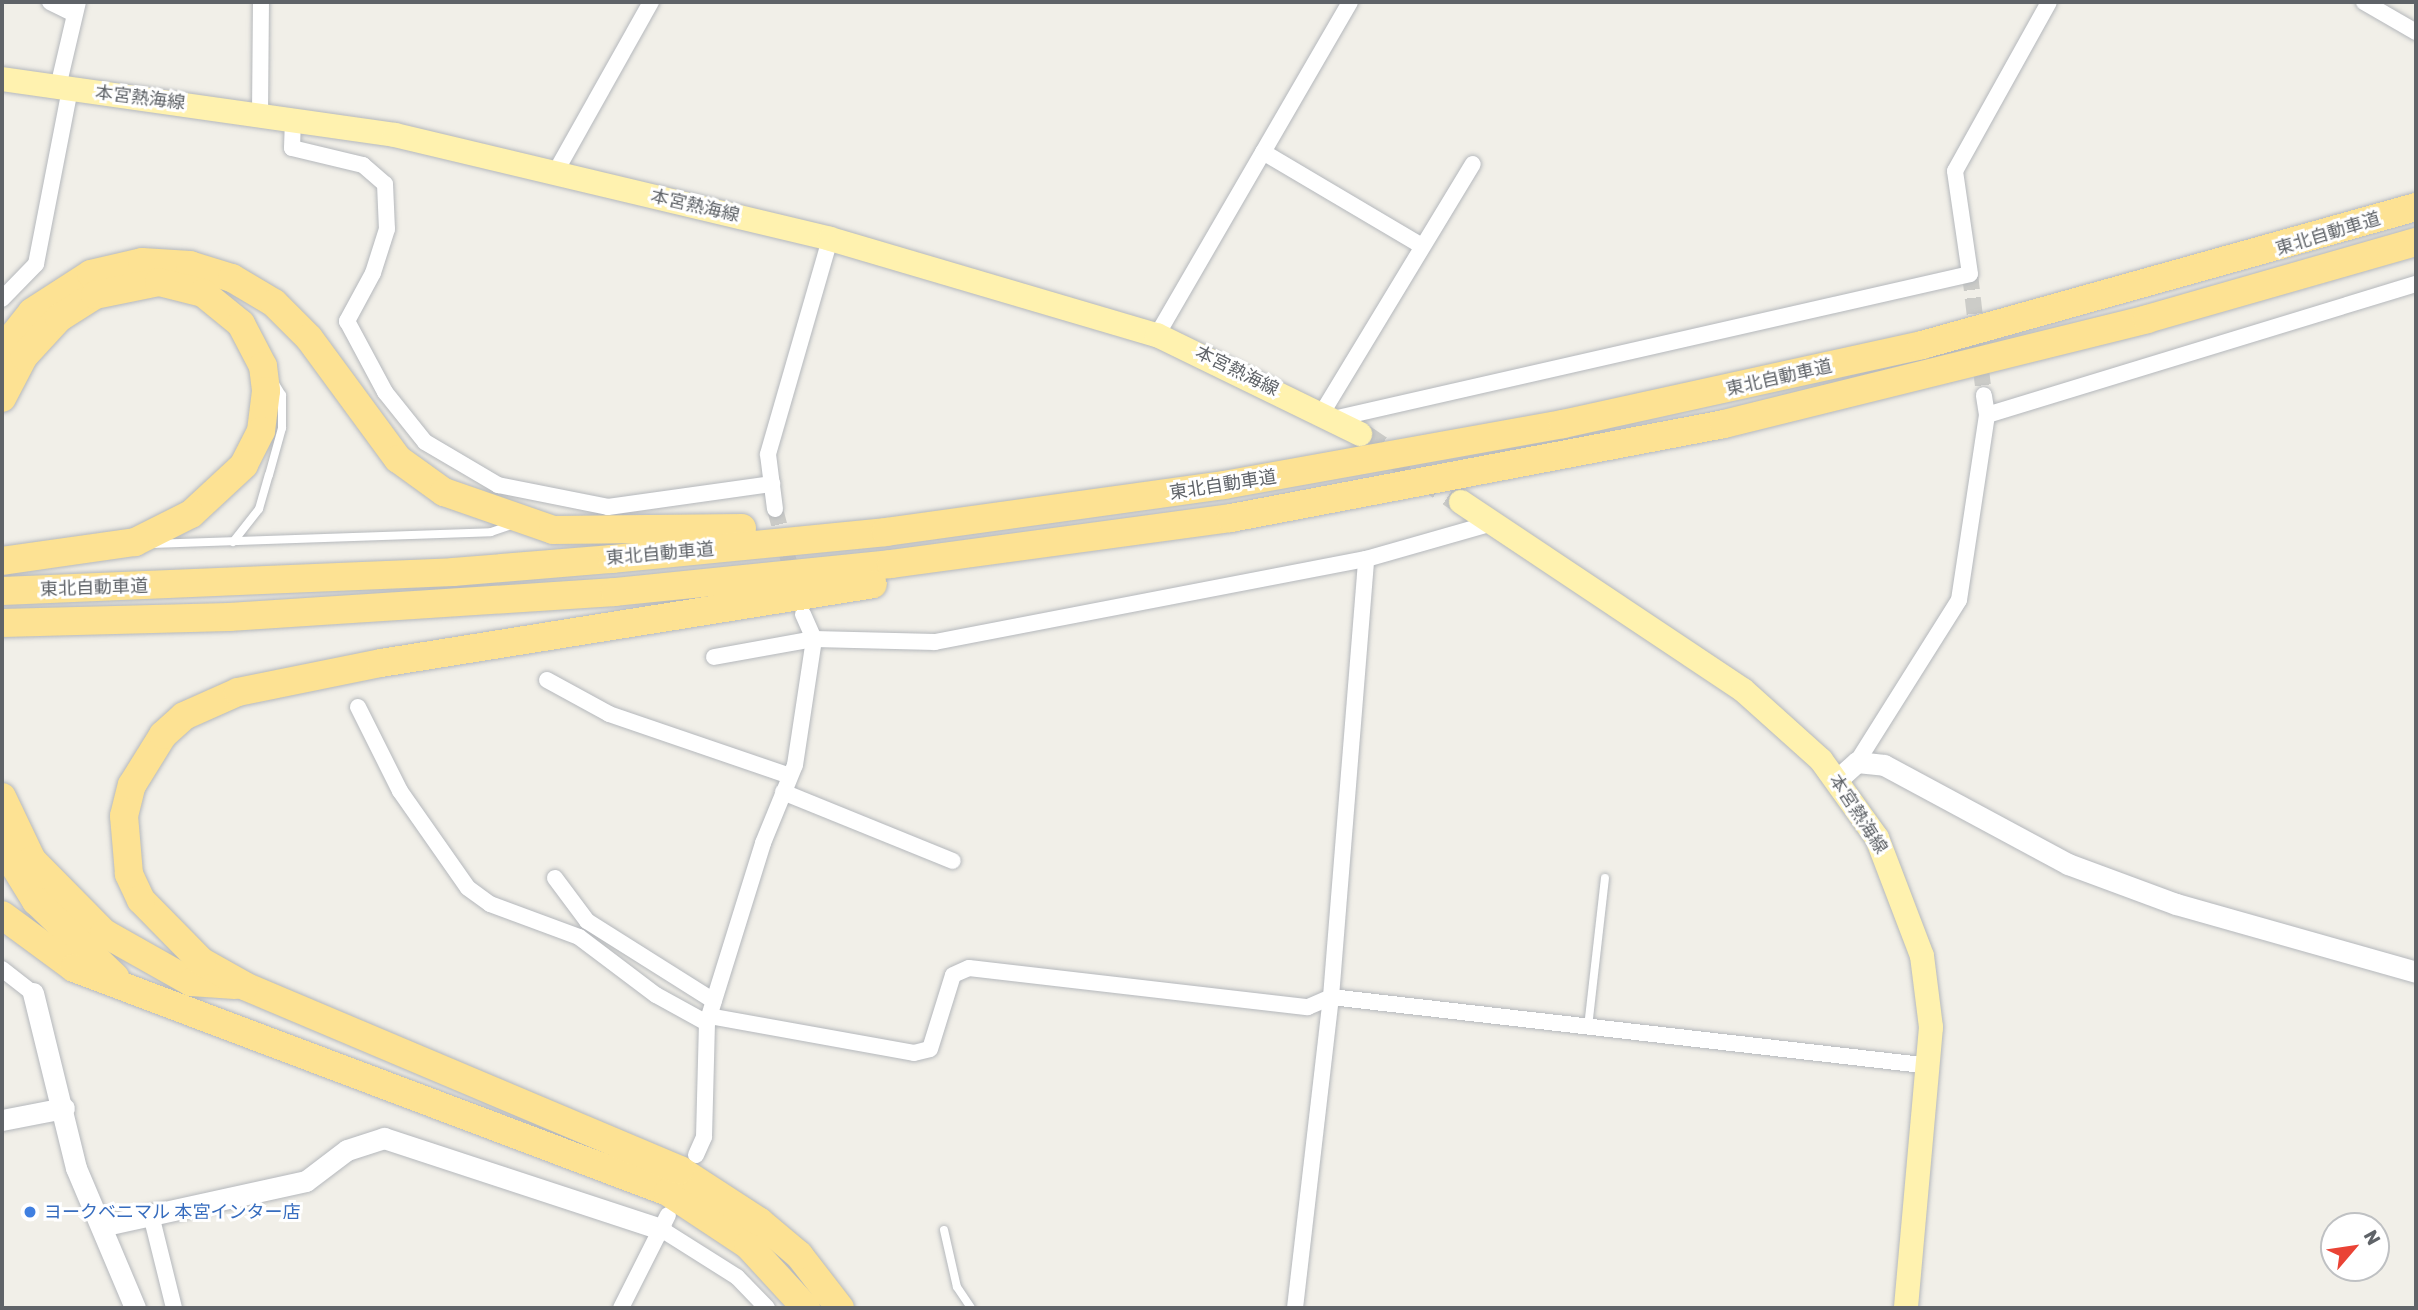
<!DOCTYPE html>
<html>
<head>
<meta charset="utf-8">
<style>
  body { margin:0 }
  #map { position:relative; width:2418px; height:1310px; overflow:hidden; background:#f1efe8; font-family:Rubik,"Noto Sans JP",sans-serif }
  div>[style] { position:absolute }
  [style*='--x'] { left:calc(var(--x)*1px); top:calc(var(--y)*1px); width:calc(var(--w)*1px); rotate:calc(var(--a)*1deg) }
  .street-tunnel>* { height:16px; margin-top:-8px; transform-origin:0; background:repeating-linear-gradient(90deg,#ccccc8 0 16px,transparent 0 24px) }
  .primary-tunnel>* { height:24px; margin-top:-12px; transform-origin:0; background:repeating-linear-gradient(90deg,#ccccc8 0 24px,transparent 0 36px) }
  .roads { filter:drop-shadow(0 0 2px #b5b8bc) drop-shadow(0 0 2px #b5b8bc) }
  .lane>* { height:8px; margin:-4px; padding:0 4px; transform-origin:4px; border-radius:4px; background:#fff }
  .street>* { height:16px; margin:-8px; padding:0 8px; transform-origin:8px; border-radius:8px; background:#fff }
  .secondary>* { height:21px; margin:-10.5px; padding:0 10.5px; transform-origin:10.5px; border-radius:10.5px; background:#fff }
  .primary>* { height:24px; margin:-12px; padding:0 12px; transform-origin:12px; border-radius:12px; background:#fff2af }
  .highway>* { height:28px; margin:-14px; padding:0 14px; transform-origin:14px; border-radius:14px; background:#fde293 }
  .dots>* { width:19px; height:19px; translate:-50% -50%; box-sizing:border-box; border:4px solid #fff; border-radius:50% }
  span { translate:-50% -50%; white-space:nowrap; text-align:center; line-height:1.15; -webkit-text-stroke:6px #fff; paint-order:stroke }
  .street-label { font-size:18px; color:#5f6368 }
  .shop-label { font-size:18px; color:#366cbe }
  .left { translate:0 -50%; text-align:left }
  .frame { position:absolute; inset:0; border:4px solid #5f6368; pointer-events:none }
  .north { position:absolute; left:2320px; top:1212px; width:70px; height:70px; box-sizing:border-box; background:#fff; border:2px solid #bfc1c3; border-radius:50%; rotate:61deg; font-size:19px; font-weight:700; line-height:28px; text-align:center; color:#5f6368 }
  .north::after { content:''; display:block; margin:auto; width:24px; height:32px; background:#ea4335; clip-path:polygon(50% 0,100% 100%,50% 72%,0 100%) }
</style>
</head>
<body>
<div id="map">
  <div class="street-tunnel">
    <div style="--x:1970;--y:274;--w:122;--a:83.4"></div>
    <div style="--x:775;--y:509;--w:74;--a:75.2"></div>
  </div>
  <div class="primary-tunnel">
    <div style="--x:1360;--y:434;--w:122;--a:34"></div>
  </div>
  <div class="roads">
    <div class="lane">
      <div style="--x:233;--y:542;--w:42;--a:-51.8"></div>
      <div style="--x:259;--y:509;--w:35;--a:-74"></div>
      <div style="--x:269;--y:475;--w:49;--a:-74.5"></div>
      <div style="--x:282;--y:428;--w:33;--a:-90"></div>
      <div style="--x:282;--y:395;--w:13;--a:-122"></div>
      <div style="--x:151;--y:544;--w:340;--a:-2"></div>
      <div style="--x:491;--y:532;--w:21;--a:-19"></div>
      <div style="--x:1588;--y:1027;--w:150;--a:-83.5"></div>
      <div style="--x:944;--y:1230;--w:58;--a:77.2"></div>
      <div style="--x:957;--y:1287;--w:25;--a:56"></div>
    </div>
    <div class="street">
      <div style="--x:50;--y:2;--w:25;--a:26"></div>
      <div style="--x:2364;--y:2;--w:60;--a:30"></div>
      <div style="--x:58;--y:87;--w:87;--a:-76.8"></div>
      <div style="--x:260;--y:114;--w:112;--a:-89.5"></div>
      <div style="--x:293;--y:119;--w:29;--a:92"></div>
      <div style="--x:292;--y:148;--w:73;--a:13.5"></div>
      <div style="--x:363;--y:165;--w:29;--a:41"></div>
      <div style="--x:385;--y:184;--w:45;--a:87.5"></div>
      <div style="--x:387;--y:229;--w:46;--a:107.7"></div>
      <div style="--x:373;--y:273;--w:55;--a:118.4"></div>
      <div style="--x:347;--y:321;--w:81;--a:61.8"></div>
      <div style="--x:385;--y:392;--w:64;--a:51.3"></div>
      <div style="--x:425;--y:442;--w:85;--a:30.5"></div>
      <div style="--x:498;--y:485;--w:112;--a:11.3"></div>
      <div style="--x:608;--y:507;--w:166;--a:-8"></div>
      <div style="--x:1263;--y:152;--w:182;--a:30.6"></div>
      <div style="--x:555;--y:173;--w:196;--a:-60.7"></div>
      <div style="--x:2;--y:299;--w:49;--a:-45.8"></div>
      <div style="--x:36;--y:264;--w:178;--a:-79"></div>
      <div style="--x:1157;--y:335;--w:385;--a:-59.9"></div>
      <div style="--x:1322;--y:413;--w:291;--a:-58.8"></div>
      <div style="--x:1987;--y:415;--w:449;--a:-17"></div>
      <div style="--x:1333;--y:419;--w:653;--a:-12.82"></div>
      <div style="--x:1970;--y:274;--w:104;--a:-98.3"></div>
      <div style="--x:1955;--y:171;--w:193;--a:-60.9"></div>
      <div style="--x:775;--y:509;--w:55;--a:-97.3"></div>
      <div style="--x:768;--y:454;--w:224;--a:-73.9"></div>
      <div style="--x:714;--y:657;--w:102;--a:-10.2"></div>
      <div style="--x:814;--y:639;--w:121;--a:1.4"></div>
      <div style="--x:935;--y:642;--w:439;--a:-10.9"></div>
      <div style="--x:1366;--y:559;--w:128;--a:-15.9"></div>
      <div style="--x:547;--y:680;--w:71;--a:28.7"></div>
      <div style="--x:609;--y:714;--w:191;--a:18.9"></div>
      <div style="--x:358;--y:707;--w:94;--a:63.4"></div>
      <div style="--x:400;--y:791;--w:118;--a:55"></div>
      <div style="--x:468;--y:888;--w:27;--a:36"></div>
      <div style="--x:490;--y:904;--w:95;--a:20.3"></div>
      <div style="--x:579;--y:937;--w:96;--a:37"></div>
      <div style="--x:656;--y:995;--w:58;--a:28.8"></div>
      <div style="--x:1857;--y:762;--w:191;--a:-57.8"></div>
      <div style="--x:1959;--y:600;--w:187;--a:-81.4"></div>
      <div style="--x:1987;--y:415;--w:20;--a:-99"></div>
      <div style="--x:783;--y:792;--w:183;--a:22.1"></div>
      <div style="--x:555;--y:878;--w:54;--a:53.3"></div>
      <div style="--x:587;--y:921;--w:150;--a:32.2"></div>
      <div style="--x:2;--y:969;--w:39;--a:38"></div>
      <div style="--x:709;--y:1016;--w:208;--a:10.2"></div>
      <div style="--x:914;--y:1053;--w:16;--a:-14"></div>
      <div style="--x:930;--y:1049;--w:77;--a:-72.7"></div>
      <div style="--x:953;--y:975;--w:17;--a:-24"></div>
      <div style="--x:969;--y:968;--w:341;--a:6.6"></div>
      <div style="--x:1308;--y:1007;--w:25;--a:-23"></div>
      <div style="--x:1331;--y:997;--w:604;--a:6.56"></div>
      <div style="--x:696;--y:1155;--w:20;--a:-66"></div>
      <div style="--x:704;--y:1137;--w:114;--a:-88.5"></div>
      <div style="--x:707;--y:1023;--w:189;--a:-72.7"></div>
      <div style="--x:763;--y:843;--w:84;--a:-67.7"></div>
      <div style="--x:795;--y:765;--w:127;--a:-81.4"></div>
      <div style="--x:814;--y:639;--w:27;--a:-114"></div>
      <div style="--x:151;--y:1215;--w:96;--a:76.1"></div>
      <div style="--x:661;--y:1229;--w:90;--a:32.3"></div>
      <div style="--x:737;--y:1277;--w:43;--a:45.9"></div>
      <div style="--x:621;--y:1308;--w:104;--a:-63.2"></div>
      <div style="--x:1295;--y:1308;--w:313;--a:-83.4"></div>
      <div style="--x:1331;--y:997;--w:439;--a:-85.4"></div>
    </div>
    <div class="secondary">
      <div style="--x:1838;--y:779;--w:25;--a:-42"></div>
      <div style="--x:1857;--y:762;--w:27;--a:6"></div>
      <div style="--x:1884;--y:765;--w:209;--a:28.3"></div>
      <div style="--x:2068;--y:864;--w:115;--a:20.3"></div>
      <div style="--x:2176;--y:904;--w:249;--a:15.8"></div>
      <div style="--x:33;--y:993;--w:180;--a:76.2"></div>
      <div style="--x:76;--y:1168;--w:152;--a:67.1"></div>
      <div style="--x:2;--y:1120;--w:63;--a:-11"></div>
      <div style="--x:101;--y:1226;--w:210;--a:-12.4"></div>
      <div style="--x:306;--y:1181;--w:51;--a:-37.1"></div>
      <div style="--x:347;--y:1150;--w:39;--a:-18"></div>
      <div style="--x:384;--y:1138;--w:292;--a:18.2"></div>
    </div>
    <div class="primary">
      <div style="--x:2;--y:79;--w:397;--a:8.1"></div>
      <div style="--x:395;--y:135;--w:447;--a:13.4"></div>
      <div style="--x:830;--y:239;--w:341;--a:16.4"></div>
      <div style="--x:1157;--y:335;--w:226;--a:26"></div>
      <div style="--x:1461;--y:502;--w:339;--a:33.7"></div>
      <div style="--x:1743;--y:690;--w:105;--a:41.9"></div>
      <div style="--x:1821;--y:760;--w:96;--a:54.3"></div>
      <div style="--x:1877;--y:838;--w:126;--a:69.1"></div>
      <div style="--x:1922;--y:956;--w:72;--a:82.8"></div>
      <div style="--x:1931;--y:1027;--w:282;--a:95.1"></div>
    </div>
    <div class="highway">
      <div style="--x:2;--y:350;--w:48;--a:-51.7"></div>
      <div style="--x:32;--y:312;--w:70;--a:-32.8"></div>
      <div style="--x:91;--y:274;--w:52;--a:-13.2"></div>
      <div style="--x:142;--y:262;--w:48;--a:3.6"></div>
      <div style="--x:190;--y:265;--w:44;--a:17.2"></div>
      <div style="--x:232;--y:278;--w:49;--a:30.8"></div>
      <div style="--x:274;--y:303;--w:49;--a:45"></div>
      <div style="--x:309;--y:338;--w:150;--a:53.7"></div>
      <div style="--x:398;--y:459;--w:57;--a:35.7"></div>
      <div style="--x:444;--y:492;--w:115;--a:19.2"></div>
      <div style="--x:553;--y:530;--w:189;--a:-0.6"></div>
      <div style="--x:2;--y:398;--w:47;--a:-62.4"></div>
      <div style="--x:24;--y:356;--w:52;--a:-47.4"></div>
      <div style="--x:59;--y:318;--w:43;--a:-32.6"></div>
      <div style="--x:95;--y:295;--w:65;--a:-11.5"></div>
      <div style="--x:159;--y:282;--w:45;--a:14"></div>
      <div style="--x:203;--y:293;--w:49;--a:39.2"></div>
      <div style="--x:241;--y:324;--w:47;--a:62.4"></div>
      <div style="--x:263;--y:366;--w:25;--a:83"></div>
      <div style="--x:266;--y:391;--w:40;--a:97.1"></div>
      <div style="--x:261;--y:431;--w:38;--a:117"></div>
      <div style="--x:244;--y:465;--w:72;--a:137.2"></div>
      <div style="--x:191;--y:514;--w:63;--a:153.4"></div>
      <div style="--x:135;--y:542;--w:134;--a:171.9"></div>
      <div style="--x:2;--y:591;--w:451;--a:-2.4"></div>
      <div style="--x:453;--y:572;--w:160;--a:-4.7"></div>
      <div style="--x:612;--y:559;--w:275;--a:-5.6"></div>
      <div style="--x:886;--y:532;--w:341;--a:-7.9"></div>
      <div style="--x:1224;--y:485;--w:344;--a:-10.2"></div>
      <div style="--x:1563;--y:424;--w:368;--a:-12.4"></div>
      <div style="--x:1922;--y:345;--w:513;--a:-15.61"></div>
      <div style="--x:2;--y:623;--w:227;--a:-1.5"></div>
      <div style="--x:229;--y:617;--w:387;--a:-3.7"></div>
      <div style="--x:615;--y:592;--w:277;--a:-5.8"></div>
      <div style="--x:891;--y:564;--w:343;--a:-7.7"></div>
      <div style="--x:1231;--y:518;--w:502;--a:-10.79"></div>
      <div style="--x:1724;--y:424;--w:436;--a:-13.9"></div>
      <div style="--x:2147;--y:319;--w:280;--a:-16"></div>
      <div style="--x:2;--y:797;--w:70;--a:64.5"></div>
      <div style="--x:32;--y:860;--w:103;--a:45.4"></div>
      <div style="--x:104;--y:933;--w:100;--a:29.4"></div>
      <div style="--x:191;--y:982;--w:44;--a:3.9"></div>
      <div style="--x:2;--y:846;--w:65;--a:58.3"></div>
      <div style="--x:36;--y:901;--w:110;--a:43.9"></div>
      <div style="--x:2;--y:915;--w:89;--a:36.4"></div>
      <div style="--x:74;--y:968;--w:635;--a:20.66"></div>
      <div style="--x:668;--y:1192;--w:96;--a:33.5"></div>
      <div style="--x:748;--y:1245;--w:86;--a:47.4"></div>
      <div style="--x:840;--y:1308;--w:67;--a:-127.7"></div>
      <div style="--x:799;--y:1255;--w:51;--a:-139.8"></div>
      <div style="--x:760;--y:1222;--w:95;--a:-147"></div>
      <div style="--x:680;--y:1170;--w:472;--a:-157.1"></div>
      <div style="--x:245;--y:986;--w:49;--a:-150.8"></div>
      <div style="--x:202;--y:962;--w:87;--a:-134.5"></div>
      <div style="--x:141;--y:900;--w:29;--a:-115"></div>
      <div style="--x:129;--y:874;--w:58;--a:-94.9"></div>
      <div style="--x:124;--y:816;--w:32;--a:-76"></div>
      <div style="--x:132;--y:785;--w:59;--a:-58.2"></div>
      <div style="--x:163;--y:735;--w:28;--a:-42"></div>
      <div style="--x:184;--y:716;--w:59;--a:-24"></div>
      <div style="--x:238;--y:692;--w:146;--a:-11.5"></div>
      <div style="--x:381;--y:663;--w:498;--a:-9.1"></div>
    </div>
  </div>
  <div class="dots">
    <div style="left:30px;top:1212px;background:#3f7fe0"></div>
  </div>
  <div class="street-label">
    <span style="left:140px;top:98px;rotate:7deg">本宮熱海線</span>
    <span style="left:695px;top:206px;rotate:13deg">本宮熱海線</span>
    <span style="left:2328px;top:234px;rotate:-17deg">東北自動車道</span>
    <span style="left:1237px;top:371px;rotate:26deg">本宮熱海線</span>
    <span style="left:1779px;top:378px;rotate:-13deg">東北自動車道</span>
    <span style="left:1223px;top:485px;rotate:-9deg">東北自動車道</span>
    <span style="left:660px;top:554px;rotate:-5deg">東北自動車道</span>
    <span style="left:94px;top:588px;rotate:-2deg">東北自動車道</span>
    <span style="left:1858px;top:814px;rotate:57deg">本宮熱海線</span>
  </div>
  <div class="shop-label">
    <span class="left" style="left:44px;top:1212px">ヨークベニマル 本宮インター店</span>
  </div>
  <div class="frame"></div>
  <div class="north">N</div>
</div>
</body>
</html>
